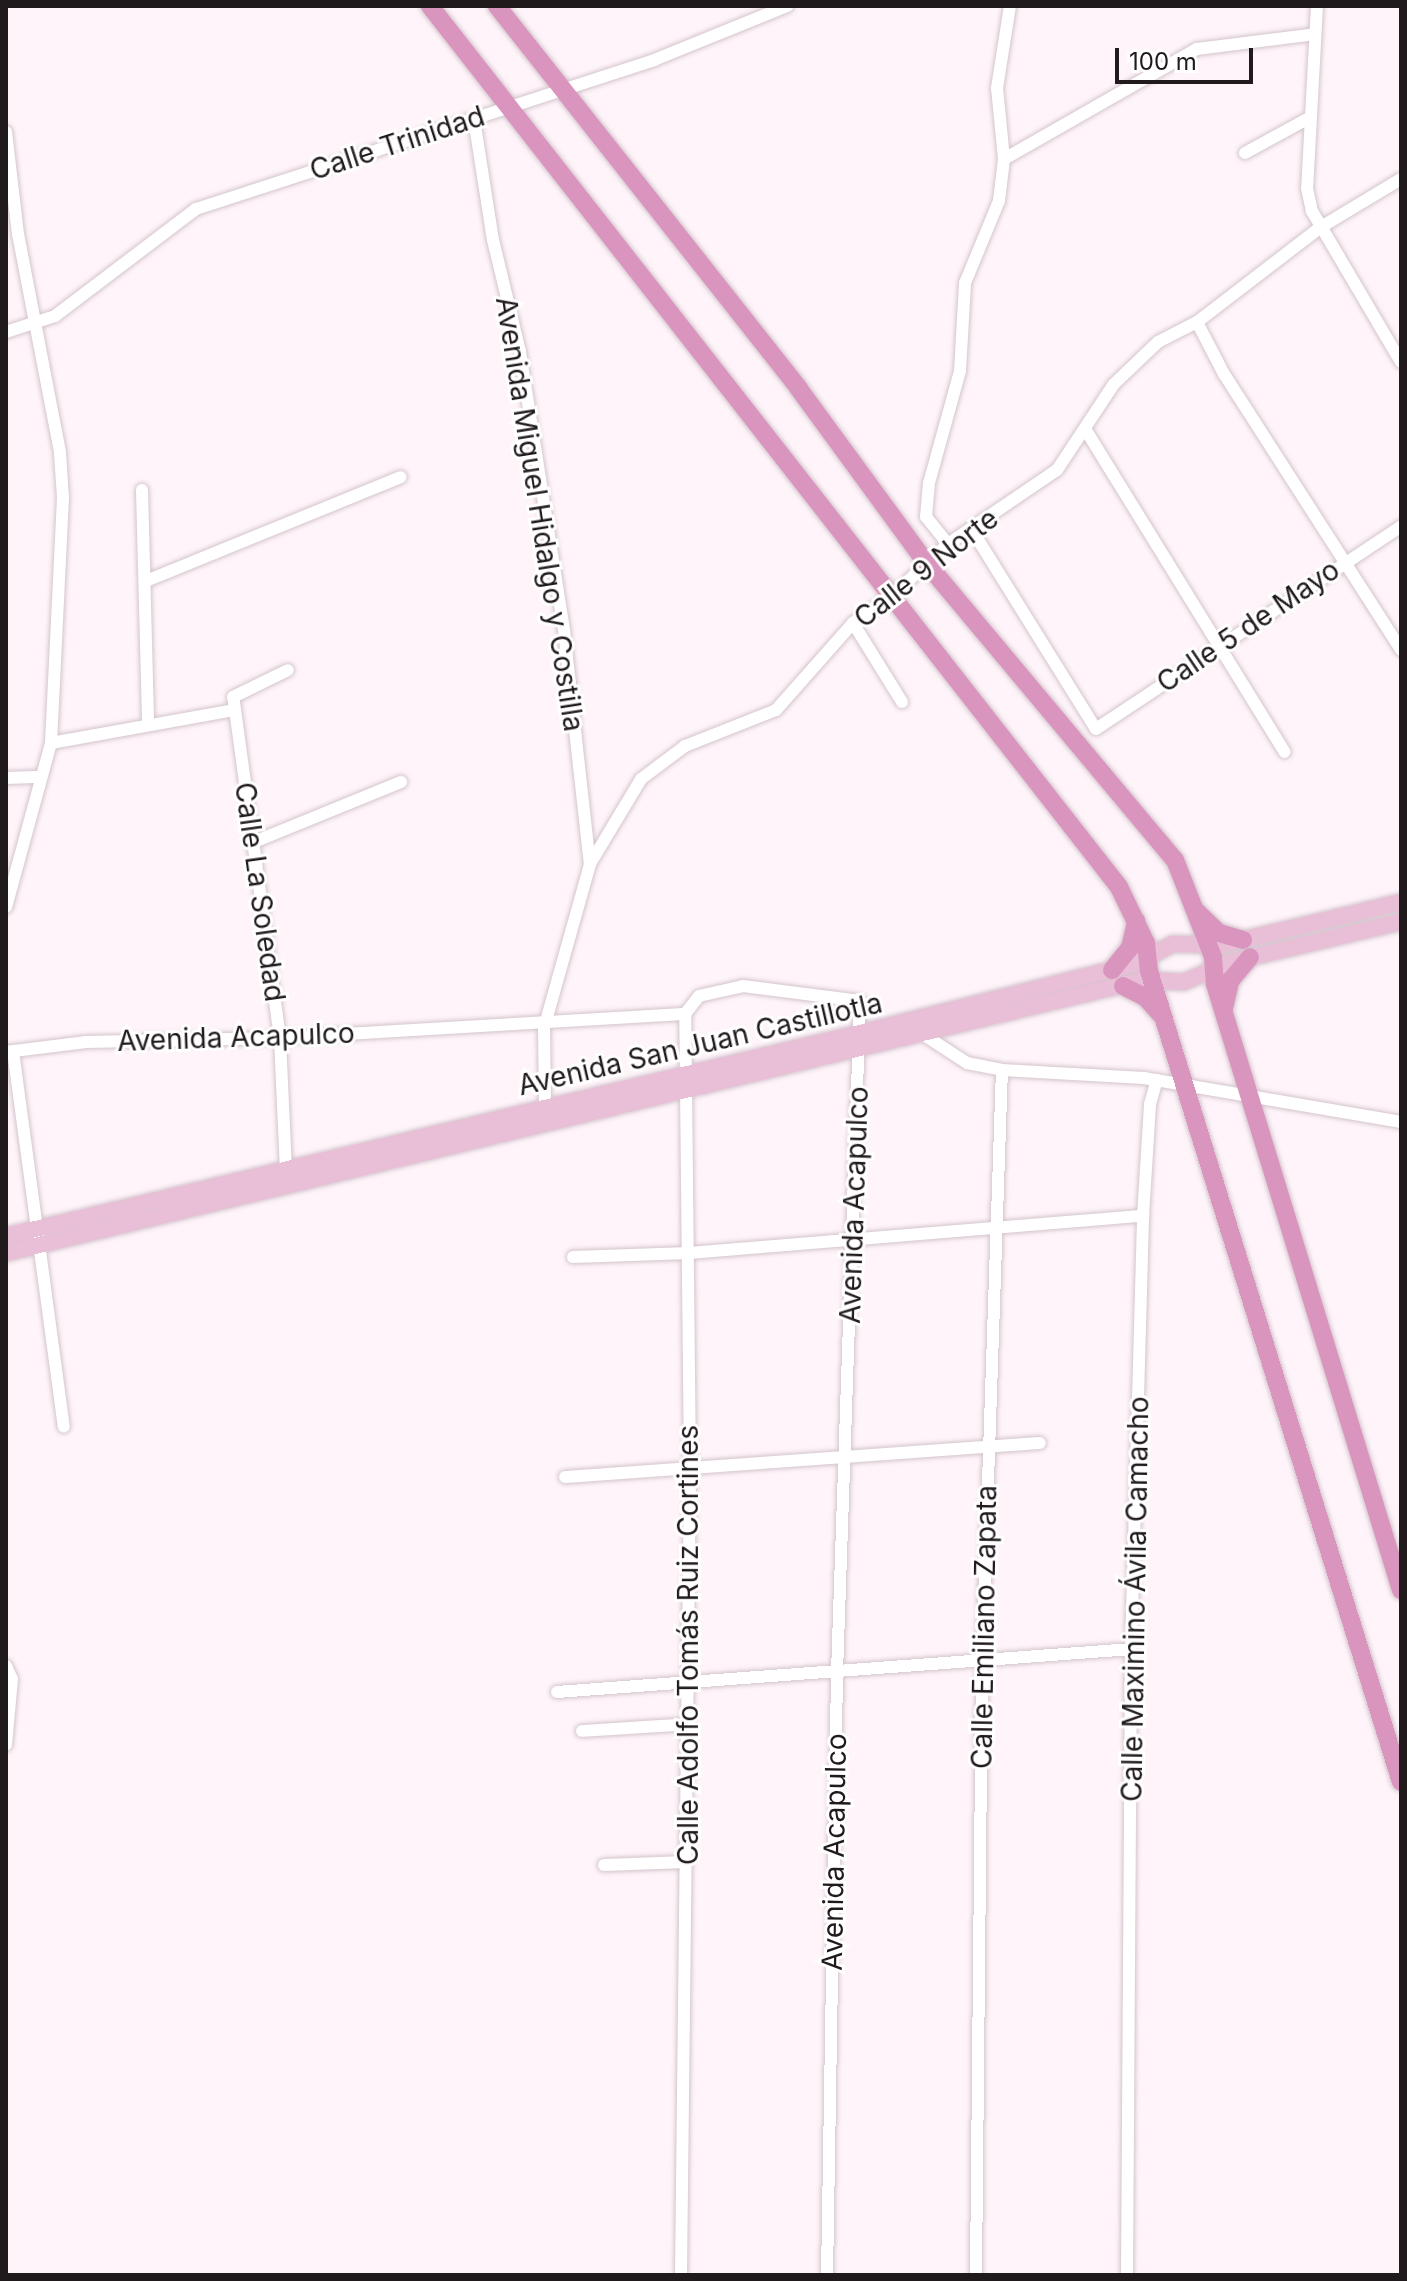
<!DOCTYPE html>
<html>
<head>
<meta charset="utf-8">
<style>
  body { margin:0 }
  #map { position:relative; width:1407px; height:2281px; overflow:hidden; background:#fef4f9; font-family:Inter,sans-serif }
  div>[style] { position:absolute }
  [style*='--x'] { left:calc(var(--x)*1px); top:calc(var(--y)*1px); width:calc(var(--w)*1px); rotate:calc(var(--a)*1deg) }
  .roads { filter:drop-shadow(0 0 2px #d4c4cd) drop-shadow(0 0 2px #d4c4cd) }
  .minor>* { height:12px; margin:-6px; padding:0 6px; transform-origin:6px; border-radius:6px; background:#fff }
  .major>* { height:16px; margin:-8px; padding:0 8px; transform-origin:8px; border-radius:8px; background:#e9bfd8 }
  .highway>* { height:18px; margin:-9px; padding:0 9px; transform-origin:9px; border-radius:9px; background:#da95be }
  span { translate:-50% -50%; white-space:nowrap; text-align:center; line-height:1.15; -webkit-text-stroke:6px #fff; paint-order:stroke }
  .street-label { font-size:28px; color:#201a1d }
  .frame { position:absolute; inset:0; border:8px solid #201a1d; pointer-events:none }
  .scale { position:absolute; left:1115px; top:48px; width:138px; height:36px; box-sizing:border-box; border:4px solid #201a1d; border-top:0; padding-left:10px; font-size:24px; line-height:28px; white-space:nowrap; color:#201a1d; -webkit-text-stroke:6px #fff; paint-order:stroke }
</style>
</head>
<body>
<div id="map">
  <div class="roads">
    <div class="minor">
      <div style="--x:1317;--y:6;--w:182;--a:93.1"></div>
      <div style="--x:1307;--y:188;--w:24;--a:78"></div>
      <div style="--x:1312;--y:211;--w:175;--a:59.5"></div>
      <div style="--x:474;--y:119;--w:122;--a:81.1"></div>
      <div style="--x:493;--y:240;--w:115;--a:76.4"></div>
      <div style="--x:520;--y:352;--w:281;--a:81"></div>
      <div style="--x:564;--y:630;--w:235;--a:83.7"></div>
      <div style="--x:6;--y:132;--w:103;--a:83.3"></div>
      <div style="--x:18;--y:234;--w:223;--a:79.1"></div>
      <div style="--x:60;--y:453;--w:45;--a:86.2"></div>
      <div style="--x:63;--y:498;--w:245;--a:92.8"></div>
      <div style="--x:51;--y:743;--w:170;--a:105.3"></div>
      <div style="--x:1245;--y:153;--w:75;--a:-28.6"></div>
      <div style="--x:1004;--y:159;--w:222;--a:-29.7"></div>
      <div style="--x:1197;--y:49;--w:119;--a:-7.2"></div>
      <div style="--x:1197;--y:322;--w:59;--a:62.6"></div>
      <div style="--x:1224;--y:374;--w:328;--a:57.3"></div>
      <div style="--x:6;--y:332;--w:52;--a:-18.1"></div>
      <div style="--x:55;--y:316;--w:177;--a:-37.2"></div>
      <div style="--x:196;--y:209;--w:482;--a:-18"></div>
      <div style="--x:654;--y:60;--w:144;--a:-22.1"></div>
      <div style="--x:1087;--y:432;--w:376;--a:58.3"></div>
      <div style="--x:142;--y:490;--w:234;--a:88.5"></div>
      <div style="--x:972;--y:530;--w:234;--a:58.1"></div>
      <div style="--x:1096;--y:729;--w:366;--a:-33.6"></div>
      <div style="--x:948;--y:544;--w:35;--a:-129"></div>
      <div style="--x:926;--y:517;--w:34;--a:-85"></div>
      <div style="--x:929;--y:483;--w:116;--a:-74.5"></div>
      <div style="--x:960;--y:371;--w:88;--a:-86.7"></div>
      <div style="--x:965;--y:283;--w:89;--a:-67.5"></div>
      <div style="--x:999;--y:201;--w:42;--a:-83.2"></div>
      <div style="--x:1004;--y:159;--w:71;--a:-95.6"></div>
      <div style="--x:997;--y:88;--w:83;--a:-81"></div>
      <div style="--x:146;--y:581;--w:275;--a:-22.2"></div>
      <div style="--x:853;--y:623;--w:93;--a:58.2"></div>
      <div style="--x:51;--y:743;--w:187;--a:-10.2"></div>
      <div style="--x:6;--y:778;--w:35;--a:-2"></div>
      <div style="--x:254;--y:842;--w:159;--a:-22.2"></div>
      <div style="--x:685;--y:1014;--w:23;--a:-52"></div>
      <div style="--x:699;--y:996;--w:45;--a:-12.8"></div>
      <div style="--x:743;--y:986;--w:118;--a:7.3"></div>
      <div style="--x:860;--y:1001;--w:673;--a:91.96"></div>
      <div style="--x:837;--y:1674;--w:601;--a:90.95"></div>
      <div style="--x:921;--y:1033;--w:55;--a:33.1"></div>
      <div style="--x:967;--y:1063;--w:36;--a:11"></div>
      <div style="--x:1002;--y:1070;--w:142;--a:3.2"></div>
      <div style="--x:1144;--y:1078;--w:261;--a:9.7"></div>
      <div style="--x:13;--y:1051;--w:379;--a:82.3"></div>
      <div style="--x:6;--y:1052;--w:81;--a:-7.1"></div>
      <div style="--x:86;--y:1042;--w:194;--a:-1.2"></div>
      <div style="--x:280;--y:1038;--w:406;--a:-3.4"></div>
      <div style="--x:545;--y:1108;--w:80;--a:-90.7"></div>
      <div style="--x:544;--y:1028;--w:170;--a:-74.3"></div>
      <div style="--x:590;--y:864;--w:99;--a:-59"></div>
      <div style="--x:641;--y:779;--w:55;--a:-36.9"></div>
      <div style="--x:685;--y:746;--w:98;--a:-21.6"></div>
      <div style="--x:776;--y:710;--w:116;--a:-48.5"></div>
      <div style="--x:853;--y:623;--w:50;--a:-35.3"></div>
      <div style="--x:894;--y:594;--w:74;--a:-42.8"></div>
      <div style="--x:948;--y:544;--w:132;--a:-34.2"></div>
      <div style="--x:1057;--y:470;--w:103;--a:-56.5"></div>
      <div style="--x:1114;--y:384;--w:61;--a:-43.7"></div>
      <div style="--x:1158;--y:342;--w:44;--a:-27.1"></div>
      <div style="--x:1197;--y:322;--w:156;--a:-37.5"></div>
      <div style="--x:1321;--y:227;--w:93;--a:-31"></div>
      <div style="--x:286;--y:1171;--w:133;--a:-92.6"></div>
      <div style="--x:280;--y:1038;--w:344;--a:-97.8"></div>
      <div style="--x:233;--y:697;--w:61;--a:-26.1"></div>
      <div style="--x:573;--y:1257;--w:116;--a:-2"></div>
      <div style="--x:689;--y:1253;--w:456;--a:-4.7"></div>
      <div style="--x:565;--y:1477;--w:476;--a:-4.1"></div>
      <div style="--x:6;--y:1666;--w:14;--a:65"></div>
      <div style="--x:12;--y:1679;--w:66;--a:95.2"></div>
      <div style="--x:557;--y:1692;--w:576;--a:-4.28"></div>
      <div style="--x:582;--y:1731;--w:107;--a:-3.7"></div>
      <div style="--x:604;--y:1865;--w:82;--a:-2.1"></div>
      <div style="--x:681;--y:2275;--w:808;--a:-89.36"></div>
      <div style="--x:690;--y:1467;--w:453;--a:-90.6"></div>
      <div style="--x:976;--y:2275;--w:616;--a:-89.44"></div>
      <div style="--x:982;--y:1659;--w:589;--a:-88.06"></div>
      <div style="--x:1127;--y:2275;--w:626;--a:-89.63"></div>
      <div style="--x:1131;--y:1649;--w:433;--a:-88.4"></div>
      <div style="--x:1143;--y:1216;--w:112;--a:-86.4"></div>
      <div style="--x:1150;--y:1104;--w:25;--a:-74"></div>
    </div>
    <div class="major">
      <div style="--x:6;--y:1236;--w:878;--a:-13.37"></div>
      <div style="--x:860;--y:1033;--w:284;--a:-14.1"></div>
      <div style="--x:1135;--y:964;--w:43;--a:-27.8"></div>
      <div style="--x:1173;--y:944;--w:48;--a:1.2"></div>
      <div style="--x:1221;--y:945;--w:185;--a:-13.4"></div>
      <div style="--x:6;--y:1253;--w:1169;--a:-13.5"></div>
      <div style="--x:1143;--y:980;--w:41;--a:2.8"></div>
      <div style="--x:1184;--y:982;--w:47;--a:-23.8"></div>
      <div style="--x:1227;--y:963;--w:179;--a:-13.3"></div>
    </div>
    <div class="highway">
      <div style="--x:430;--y:6;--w:1118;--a:51.97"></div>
      <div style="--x:1119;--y:887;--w:62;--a:64.3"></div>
      <div style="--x:1146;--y:943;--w:28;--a:84"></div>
      <div style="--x:1149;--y:971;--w:849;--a:72.74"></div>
      <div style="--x:497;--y:6;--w:488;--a:51.7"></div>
      <div style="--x:799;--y:389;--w:218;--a:53.8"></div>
      <div style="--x:928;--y:565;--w:385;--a:50.1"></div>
      <div style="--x:1175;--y:860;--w:104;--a:68.6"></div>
      <div style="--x:1213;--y:957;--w:27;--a:86"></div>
      <div style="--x:1215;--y:984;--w:634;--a:72.94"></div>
      <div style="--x:1197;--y:912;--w:30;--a:44"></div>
      <div style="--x:1219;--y:933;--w:25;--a:16"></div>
      <div style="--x:1112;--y:970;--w:28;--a:-51"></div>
      <div style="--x:1130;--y:948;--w:28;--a:-77"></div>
      <div style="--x:1123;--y:986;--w:25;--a:27"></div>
      <div style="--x:1145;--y:997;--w:27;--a:48"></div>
      <div style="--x:1224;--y:1008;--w:28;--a:-77"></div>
      <div style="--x:1230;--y:981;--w:31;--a:-50"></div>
    </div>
  </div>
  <div class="street-label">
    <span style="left:397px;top:143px;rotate:-18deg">Calle Trinidad</span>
    <span style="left:540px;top:514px;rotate:81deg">Avenida Miguel Hidalgo y Costilla</span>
    <span style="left:926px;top:568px;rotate:-38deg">Calle 9 Norte</span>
    <span style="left:1248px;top:626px;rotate:-34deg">Calle 5 de Mayo</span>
    <span style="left:260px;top:892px;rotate:82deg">Calle La Soledad</span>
    <span style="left:236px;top:1037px;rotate:-2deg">Avenida Acapulco</span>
    <span style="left:700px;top:1044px;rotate:-13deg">Avenida San Juan Castillotla</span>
    <span style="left:854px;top:1205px;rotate:-88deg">Avenida Acapulco</span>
    <span style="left:1135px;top:1599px;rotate:-89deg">Calle Maximino Ávila Camacho</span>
    <span style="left:984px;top:1627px;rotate:-89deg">Calle Emiliano Zapata</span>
    <span style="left:688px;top:1645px;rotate:-90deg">Calle Adolfo Tomás Ruiz Cortines</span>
    <span style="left:834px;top:1852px;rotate:-89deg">Avenida Acapulco</span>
  </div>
  <div class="frame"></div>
  <div class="scale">100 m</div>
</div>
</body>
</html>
